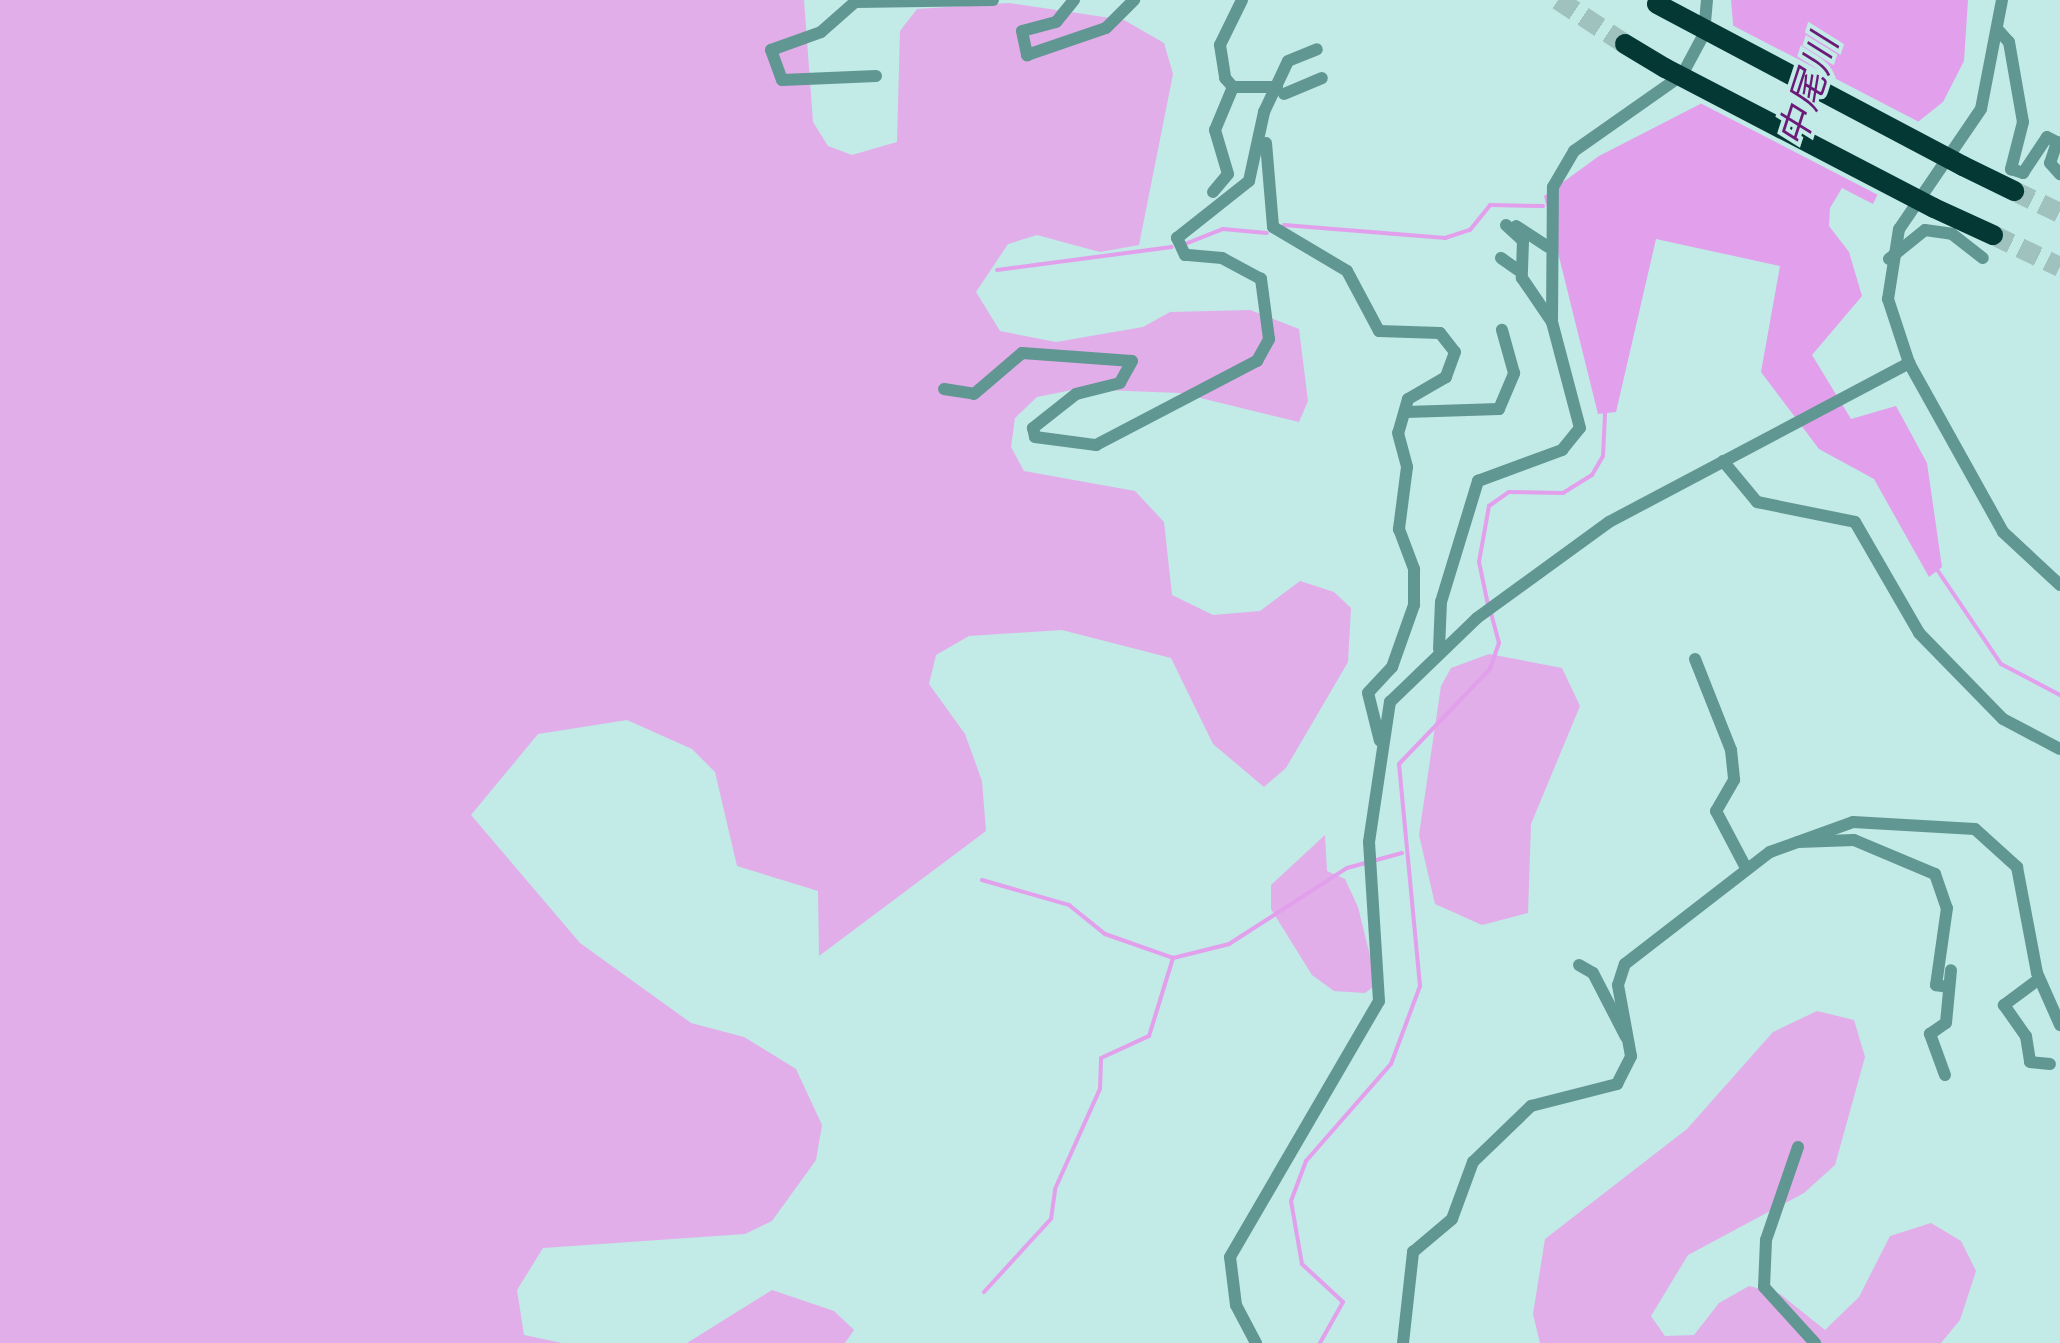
<!DOCTYPE html>
<html>
<head>
<meta charset="utf-8">
<style>
  body { margin:0 }
  #map { position:relative; width:2060px; height:1343px; overflow:hidden; background:#c2eae6; font-family:Commissioner,"Noto Sans JP",sans-serif }
  div>[style] { position:absolute }
  [style*='--x'] { left:calc(var(--x)*1px); top:calc(var(--y)*1px); width:calc(var(--w)*1px); rotate:calc(var(--a)*1deg) }
  .green>* { inset:0; background:#e1aee9 }
  .water>* { inset:0; background:#e29fec }
  .pier>* { inset:0; background:#c2eae6 }
  .stream>* { height:4px; margin:-2px; padding:0 2px; transform-origin:2px; border-radius:2px; background:#e29fec }
  .highway-tunnel>* { height:20px; margin-top:-10px; transform-origin:0; background:repeating-linear-gradient(90deg,#9fc2be 0 20px,transparent 0 30px) }
  .minor>* { height:12px; margin:-6px; padding:0 6px; transform-origin:6px; border-radius:6px; background:#619792 }
  .highway>* { height:20px; margin:-10px; padding:0 10px; transform-origin:10px; border-radius:10px; background:#033835 }
  .highway-bridge>* { height:20px; margin:-10px; padding:0 10px; transform-origin:10px; border-radius:10px; background:#033835 }
  span { translate:-50% -50%; white-space:nowrap; text-align:center; line-height:1.15; -webkit-text-stroke:8px #c2eae6; paint-order:stroke }
  .water-label { font-size:38px; color:#6b1a77; font-style:italic }
</style>
</head>
<body>
<div id="map">
  <div class="green">
    <div style="clip-path:polygon(0 0,804px 0,813px 122px,828px 146px,852px 155px,897px 142px,900px 31px,917px 9px,1009px 3px,1124px 20px,1164px 43px,1173px 74px,1139px 245px,1100px 252px,1037px 235px,1008px 244px,976px 292px,1000px 331px,1056px 342px,1143px 327px,1170px 312px,1250px 310px,1299px 329px,1308px 401px,1299px 422px,1180px 393px,1077px 389px,1037px 397px,1015px 418px,1011px 447px,1024px 471px,1135px 491px,1164px 522px,1172px 595px,1213px 615px,1260px 611px,1300px 581px,1334px 592px,1351px 608px,1348px 662px,1286px 768px,1264px 787px,1213px 744px,1171px 658px,1062px 630px,969px 636px,936px 655px,929px 684px,965px 734px,982px 781px,986px 831px,819px 956px,818px 891px,737px 866px,715px 772px,692px 749px,627px 720px,538px 734px,471px 815px,580px 943px,691px 1023px,744px 1037px,796px 1069px,822px 1125px,816px 1160px,772px 1221px,745px 1234px,543px 1248px,517px 1290px,524px 1335px,562px 1343px,0 1343px)"></div>
    <div style="clip-path:polygon(1489px 654px,1562px 668px,1580px 706px,1531px 824px,1528px 913px,1482px 925px,1435px 904px,1419px 835px,1441px 686px,1451px 668px)"></div>
    <div style="clip-path:polygon(1325px 835px,1327px 871px,1345px 879px,1358px 907px,1377px 984px,1365px 993px,1334px 991px,1312px 975px,1271px 909px,1271px 885px)"></div>
    <div style="clip-path:polygon(1817px 1011px,1854px 1020px,1865px 1057px,1835px 1165px,1804px 1193px,1688px 1255px,1651px 1316px,1665px 1336px,1694px 1335px,1719px 1303px,1749px 1286px,1780px 1294px,1825px 1330px,1859px 1297px,1890px 1236px,1931px 1223px,1961px 1241px,1976px 1271px,1960px 1320px,1941px 1343px,1540px 1343px,1533px 1314px,1545px 1239px,1687px 1129px,1773px 1032px)"></div>
    <div style="clip-path:polygon(772px 1290px,834px 1311px,854px 1330px,845px 1343px,687px 1343px)"></div>
  </div>
  <div class="water">
    <div style="clip-path:polygon(1731px 0,1968px 0,1964px 61px,1943px 102px,1909px 129px,1873px 204px,1842px 188px,1830px 208px,1829px 226px,1849px 252px,1862px 296px,1812px 355px,1851px 419px,1896px 406px,1927px 463px,1942px 567px,1929px 577px,1874px 479px,1819px 449px,1761px 372px,1780px 266px,1656px 239px,1616px 412px,1598px 414px,1544px 196px,1599px 156px,1710px 99px,1736px 59px)"></div>
  </div>
  <div class="pier">
    <div style="clip-path:polygon(1732px 25px,1923px 124px,1880px 196px,1698px 102px,1731px 58px)"></div>
  </div>
  <div class="stream">
    <div style="--x:1284;--y:225;--w:162;--a:4.6"></div>
    <div style="--x:1445;--y:238;--w:26;--a:-18"></div>
    <div style="--x:1470;--y:230;--w:32;--a:-51"></div>
    <div style="--x:1490;--y:205;--w:53;--a:1.1"></div>
    <div style="--x:1185;--y:244;--w:41;--a:-21.5"></div>
    <div style="--x:1223;--y:229;--w:44;--a:5.2"></div>
    <div style="--x:997;--y:270;--w:176;--a:-7.5"></div>
    <div style="--x:1936;--y:568;--w:116;--a:55.9"></div>
    <div style="--x:2001;--y:664;--w:67;--a:27.7"></div>
    <div style="--x:1488;--y:605;--w:44;--a:-101.8"></div>
    <div style="--x:1479;--y:562;--w:57;--a:-79.9"></div>
    <div style="--x:1489;--y:506;--w:24;--a:-35"></div>
    <div style="--x:1509;--y:492;--w:54;--a:1.1"></div>
    <div style="--x:1563;--y:493;--w:34;--a:-32"></div>
    <div style="--x:1592;--y:475;--w:22;--a:-60"></div>
    <div style="--x:1603;--y:456;--w:43;--a:-87.3"></div>
    <div style="--x:982;--y:880;--w:91;--a:16"></div>
    <div style="--x:1069;--y:905;--w:46;--a:38.9"></div>
    <div style="--x:1105;--y:934;--w:72;--a:19.4"></div>
    <div style="--x:1173;--y:958;--w:58;--a:-14"></div>
    <div style="--x:1229;--y:944;--w:140;--a:-32.8"></div>
    <div style="--x:1347;--y:868;--w:57;--a:-15.3"></div>
    <div style="--x:984;--y:1292;--w:99;--a:-47.5"></div>
    <div style="--x:1051;--y:1219;--w:30;--a:-82"></div>
    <div style="--x:1055;--y:1189;--w:110;--a:-65.8"></div>
    <div style="--x:1100;--y:1089;--w:31;--a:-88"></div>
    <div style="--x:1101;--y:1058;--w:53;--a:-24.6"></div>
    <div style="--x:1149;--y:1036;--w:82;--a:-72.9"></div>
    <div style="--x:1320;--y:1343;--w:47;--a:-60.7"></div>
    <div style="--x:1343;--y:1302;--w:56;--a:-137.2"></div>
    <div style="--x:1302;--y:1264;--w:64;--a:-99.9"></div>
    <div style="--x:1291;--y:1201;--w:43;--a:-69.4"></div>
    <div style="--x:1306;--y:1161;--w:129;--a:-48.8"></div>
    <div style="--x:1391;--y:1064;--w:83;--a:-69.6"></div>
    <div style="--x:1420;--y:986;--w:223;--a:-95.4"></div>
    <div style="--x:1399;--y:764;--w:132;--a:-46.2"></div>
    <div style="--x:1490;--y:669;--w:28;--a:-71"></div>
    <div style="--x:1499;--y:643;--w:30;--a:-105"></div>
  </div>
  <div class="highway-tunnel">
    <div style="--x:1558;--y:0;--w:80;--a:33.3"></div>
    <div style="--x:2014;--y:191;--w:51;--a:25.6"></div>
    <div style="--x:1993;--y:235;--w:74;--a:25.5"></div>
  </div>
  <div class="minor">
    <div style="--x:1074;--y:0;--w:28;--a:129"></div>
    <div style="--x:1056;--y:22;--w:35;--a:165"></div>
    <div style="--x:1022;--y:31;--w:25;--a:78"></div>
    <div style="--x:1027;--y:55;--w:83;--a:-18.9"></div>
    <div style="--x:1106;--y:28;--w:40;--a:-45"></div>
    <div style="--x:1242;--y:0;--w:50;--a:116.1"></div>
    <div style="--x:1220;--y:45;--w:33;--a:81"></div>
    <div style="--x:1225;--y:78;--w:12;--a:48"></div>
    <div style="--x:1233;--y:87;--w:44;--a:0"></div>
    <div style="--x:2002;--y:0;--w:111;--a:100.9"></div>
    <div style="--x:1981;--y:109;--w:145;--a:124.3"></div>
    <div style="--x:1899;--y:229;--w:71;--a:98.9"></div>
    <div style="--x:1888;--y:299;--w:67;--a:71.8"></div>
    <div style="--x:1909;--y:363;--w:193;--a:60.9"></div>
    <div style="--x:2003;--y:532;--w:78;--a:42.9"></div>
    <div style="--x:1999;--y:31;--w:15;--a:48"></div>
    <div style="--x:2009;--y:42;--w:81;--a:80.1"></div>
    <div style="--x:2023;--y:122;--w:49;--a:104.3"></div>
    <div style="--x:2011;--y:169;--w:13;--a:18"></div>
    <div style="--x:2023;--y:173;--w:43;--a:-56.3"></div>
    <div style="--x:2047;--y:137;--w:11;--a:27"></div>
    <div style="--x:2057;--y:142;--w:22;--a:108"></div>
    <div style="--x:2050;--y:163;--w:15;--a:48"></div>
    <div style="--x:876;--y:76;--w:94;--a:177.6"></div>
    <div style="--x:782;--y:80;--w:32;--a:-110"></div>
    <div style="--x:771;--y:50;--w:53;--a:-19.8"></div>
    <div style="--x:821;--y:32;--w:45;--a:-41.4"></div>
    <div style="--x:855;--y:2;--w:138;--a:-0.8"></div>
    <div style="--x:1284;--y:94;--w:41;--a:-22.8"></div>
    <div style="--x:1266;--y:143;--w:84;--a:85.2"></div>
    <div style="--x:1273;--y:227;--w:86;--a:30.7"></div>
    <div style="--x:1347;--y:271;--w:68;--a:61.9"></div>
    <div style="--x:1379;--y:331;--w:61;--a:1.9"></div>
    <div style="--x:1440;--y:333;--w:24;--a:52"></div>
    <div style="--x:1455;--y:352;--w:27;--a:110"></div>
    <div style="--x:1446;--y:377;--w:44;--a:149.9"></div>
    <div style="--x:1408;--y:399;--w:35;--a:106"></div>
    <div style="--x:1398;--y:433;--w:35;--a:75"></div>
    <div style="--x:1407;--y:467;--w:63;--a:97.4"></div>
    <div style="--x:1399;--y:529;--w:43;--a:69.4"></div>
    <div style="--x:1414;--y:569;--w:36;--a:90"></div>
    <div style="--x:1414;--y:605;--w:66;--a:109.5"></div>
    <div style="--x:1392;--y:667;--w:35;--a:133"></div>
    <div style="--x:1368;--y:693;--w:49;--a:76"></div>
    <div style="--x:1213;--y:192;--w:23;--a:-50"></div>
    <div style="--x:1228;--y:174;--w:46;--a:-106.5"></div>
    <div style="--x:1215;--y:130;--w:47;--a:-67.3"></div>
    <div style="--x:1506;--y:225;--w:23;--a:43"></div>
    <div style="--x:1523;--y:241;--w:37;--a:92"></div>
    <div style="--x:1522;--y:278;--w:53;--a:55.7"></div>
    <div style="--x:1516;--y:226;--w:38;--a:33"></div>
    <div style="--x:1501;--y:258;--w:21;--a:35"></div>
    <div style="--x:1889;--y:259;--w:46;--a:-38.9"></div>
    <div style="--x:1925;--y:230;--w:27;--a:8"></div>
    <div style="--x:1952;--y:234;--w:39;--a:38"></div>
    <div style="--x:944;--y:389;--w:30;--a:9"></div>
    <div style="--x:974;--y:394;--w:63;--a:-40.5"></div>
    <div style="--x:1022;--y:353;--w:110;--a:4.2"></div>
    <div style="--x:1132;--y:361;--w:25;--a:119"></div>
    <div style="--x:1120;--y:383;--w:45;--a:166"></div>
    <div style="--x:1076;--y:394;--w:55;--a:141.7"></div>
    <div style="--x:1033;--y:428;--w:9;--a:77"></div>
    <div style="--x:1035;--y:437;--w:62;--a:7.5"></div>
    <div style="--x:1096;--y:445;--w:182;--a:-27.6"></div>
    <div style="--x:1257;--y:361;--w:25;--a:-61"></div>
    <div style="--x:1269;--y:339;--w:61;--a:-97.6"></div>
    <div style="--x:1261;--y:279;--w:44;--a:-151.7"></div>
    <div style="--x:1222;--y:258;--w:37;--a:-175"></div>
    <div style="--x:1185;--y:255;--w:19;--a:-115"></div>
    <div style="--x:1177;--y:238;--w:92;--a:-38.4"></div>
    <div style="--x:1249;--y:181;--w:71;--a:-77.7"></div>
    <div style="--x:1264;--y:112;--w:56;--a:-64.8"></div>
    <div style="--x:1288;--y:61;--w:31;--a:-22"></div>
    <div style="--x:1406;--y:412;--w:93;--a:-1.8"></div>
    <div style="--x:1499;--y:409;--w:39;--a:-67"></div>
    <div style="--x:1514;--y:373;--w:45;--a:-105.6"></div>
    <div style="--x:1723;--y:461;--w:53;--a:50.3"></div>
    <div style="--x:1757;--y:502;--w:100;--a:11.5"></div>
    <div style="--x:1855;--y:522;--w:128;--a:60"></div>
    <div style="--x:1919;--y:633;--w:120;--a:45.7"></div>
    <div style="--x:2003;--y:719;--w:64;--a:27.8"></div>
    <div style="--x:1439;--y:649;--w:47;--a:-87.6"></div>
    <div style="--x:1441;--y:602;--w:127;--a:-73"></div>
    <div style="--x:1478;--y:481;--w:90;--a:-20.3"></div>
    <div style="--x:1562;--y:450;--w:28;--a:-51"></div>
    <div style="--x:1580;--y:428;--w:110;--a:-104.8"></div>
    <div style="--x:1552;--y:322;--w:135;--a:-89.6"></div>
    <div style="--x:1553;--y:187;--w:42;--a:-59.7"></div>
    <div style="--x:1574;--y:151;--w:132;--a:-35.1"></div>
    <div style="--x:1682;--y:75;--w:47;--a:-61.8"></div>
    <div style="--x:1704;--y:34;--w:34;--a:-85"></div>
    <div style="--x:1695;--y:659;--w:98;--a:68.4"></div>
    <div style="--x:1731;--y:750;--w:30;--a:84"></div>
    <div style="--x:1734;--y:780;--w:36;--a:120"></div>
    <div style="--x:1716;--y:811;--w:62;--a:62.2"></div>
    <div style="--x:1798;--y:842;--w:56;--a:-2"></div>
    <div style="--x:1854;--y:840;--w:88;--a:22.8"></div>
    <div style="--x:1935;--y:874;--w:36;--a:71"></div>
    <div style="--x:1947;--y:908;--w:78;--a:98.1"></div>
    <div style="--x:1936;--y:985;--w:11;--a:10"></div>
    <div style="--x:1579;--y:965;--w:16;--a:30"></div>
    <div style="--x:1593;--y:973;--w:72;--a:62.7"></div>
    <div style="--x:2039;--y:979;--w:44;--a:143.4"></div>
    <div style="--x:2004;--y:1005;--w:38;--a:55"></div>
    <div style="--x:2026;--y:1036;--w:26;--a:81"></div>
    <div style="--x:2030;--y:1062;--w:20;--a:6"></div>
    <div style="--x:1945;--y:1075;--w:44;--a:-110.1"></div>
    <div style="--x:1930;--y:1034;--w:19;--a:-35"></div>
    <div style="--x:1946;--y:1023;--w:53;--a:-84.6"></div>
    <div style="--x:1798;--y:1147;--w:98;--a:109"></div>
    <div style="--x:1766;--y:1240;--w:47;--a:92.4"></div>
    <div style="--x:1764;--y:1287;--w:76;--a:47.7"></div>
    <div style="--x:1256;--y:1343;--w:43;--a:-117.8"></div>
    <div style="--x:1236;--y:1305;--w:48;--a:-97.1"></div>
    <div style="--x:1230;--y:1257;--w:296;--a:-59.8"></div>
    <div style="--x:1379;--y:1001;--w:159;--a:-93.6"></div>
    <div style="--x:1369;--y:842;--w:142;--a:-81.5"></div>
    <div style="--x:1390;--y:702;--w:121;--a:-44"></div>
    <div style="--x:1477;--y:618;--w:163;--a:-36"></div>
    <div style="--x:1609;--y:522;--w:340;--a:-27.9"></div>
    <div style="--x:1403;--y:1343;--w:92;--a:-83.7"></div>
    <div style="--x:1413;--y:1252;--w:51;--a:-40.2"></div>
    <div style="--x:1452;--y:1219;--w:61;--a:-69.8"></div>
    <div style="--x:1473;--y:1162;--w:81;--a:-44"></div>
    <div style="--x:1531;--y:1106;--w:89;--a:-14.3"></div>
    <div style="--x:1617;--y:1084;--w:31;--a:-63"></div>
    <div style="--x:1631;--y:1056;--w:72;--a:-100.4"></div>
    <div style="--x:1618;--y:985;--w:22;--a:-72"></div>
    <div style="--x:1625;--y:964;--w:183;--a:-37.7"></div>
    <div style="--x:1770;--y:852;--w:88;--a:-19.9"></div>
    <div style="--x:1853;--y:822;--w:122;--a:3.3"></div>
    <div style="--x:1975;--y:829;--w:57;--a:42.1"></div>
    <div style="--x:2017;--y:867;--w:108;--a:79.3"></div>
    <div style="--x:2037;--y:973;--w:57;--a:66.1"></div>
  </div>
  <div class="highway">
    <div style="--x:1625;--y:44;--w:47;--a:31"></div>
    <div style="--x:1963;--y:166;--w:57;--a:26.1"></div>
    <div style="--x:1934;--y:208;--w:65;--a:24.6"></div>
  </div>
  <div class="highway-bridge">
    <div style="--x:1657;--y:4;--w:346;--a:27.9"></div>
    <div style="--x:1665;--y:68;--w:303;--a:27.5"></div>
  </div>
  <div class="water-label">
    <span style="left:1806px;top:90px;rotate:-72deg">中尾川</span>
  </div>
</div>
</body>
</html>
